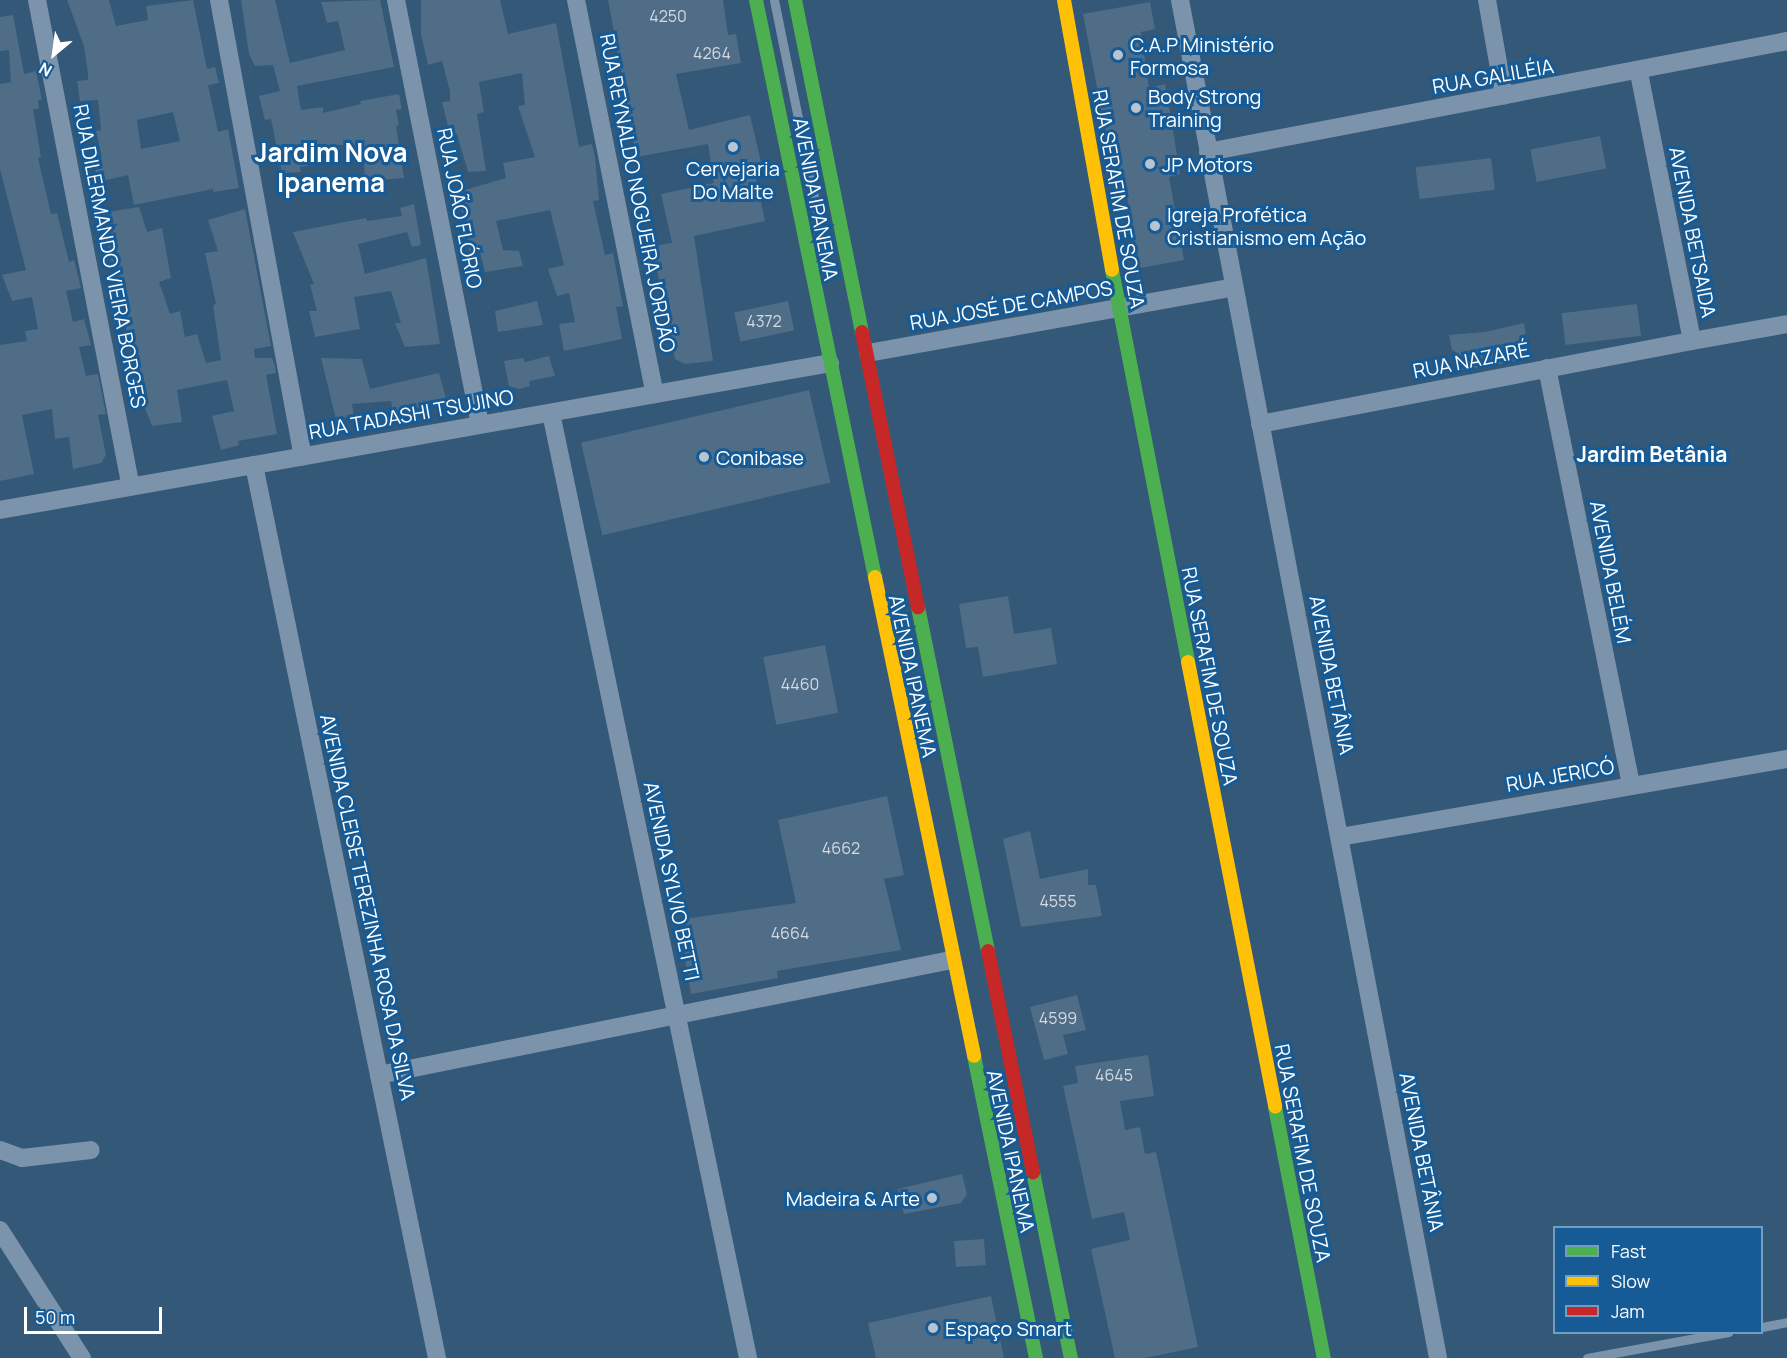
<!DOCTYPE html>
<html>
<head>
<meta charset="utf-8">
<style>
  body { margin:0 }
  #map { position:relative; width:1787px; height:1358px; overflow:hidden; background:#335878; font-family:Manrope,sans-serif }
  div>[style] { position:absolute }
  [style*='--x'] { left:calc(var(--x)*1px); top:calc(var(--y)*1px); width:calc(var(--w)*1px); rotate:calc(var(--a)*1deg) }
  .building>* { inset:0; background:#506d87; transform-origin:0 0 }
  .lane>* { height:9px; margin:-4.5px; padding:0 4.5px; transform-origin:4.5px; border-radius:4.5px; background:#7b94ab }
  .street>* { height:18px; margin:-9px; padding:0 9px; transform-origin:9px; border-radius:9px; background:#7b94ab }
  .fast>* { height:14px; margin:-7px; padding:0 7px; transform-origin:7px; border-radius:7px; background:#4caf50 }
  .slow>* { height:14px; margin:-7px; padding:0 7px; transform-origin:7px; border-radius:7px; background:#ffc107 }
  .jam>* { height:14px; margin:-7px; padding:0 7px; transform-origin:7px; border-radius:7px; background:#c62828 }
  .dots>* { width:16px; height:16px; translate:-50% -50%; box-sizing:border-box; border:3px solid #165b95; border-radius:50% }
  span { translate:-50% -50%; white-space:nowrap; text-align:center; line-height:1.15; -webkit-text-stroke:6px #165b95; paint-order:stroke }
  .number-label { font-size:16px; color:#d3dae1 }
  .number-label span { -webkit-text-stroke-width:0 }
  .poi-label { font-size:20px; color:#fff }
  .left { translate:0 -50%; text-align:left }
  .right { translate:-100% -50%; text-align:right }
  .street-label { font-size:20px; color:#fff }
  .neighbourhood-label { font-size:21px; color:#fff; font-weight:700 }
  .district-label { font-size:26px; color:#fff; font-weight:700 }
  .legend { position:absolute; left:1553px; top:1226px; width:210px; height:108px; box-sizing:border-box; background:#165b95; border:2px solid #739dbf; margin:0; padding:8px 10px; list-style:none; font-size:18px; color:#fff }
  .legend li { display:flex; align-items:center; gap:12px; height:30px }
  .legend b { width:30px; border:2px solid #739dbf }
  .north { position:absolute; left:24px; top:24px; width:60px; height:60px; -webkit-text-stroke:4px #165b95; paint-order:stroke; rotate:209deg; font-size:16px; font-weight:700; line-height:24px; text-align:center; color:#fff }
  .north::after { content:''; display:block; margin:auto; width:21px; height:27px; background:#fff; clip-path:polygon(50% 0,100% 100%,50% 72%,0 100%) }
  .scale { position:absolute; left:24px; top:1307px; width:138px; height:27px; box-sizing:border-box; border:3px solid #fff; border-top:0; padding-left:8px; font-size:18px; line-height:21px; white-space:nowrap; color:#fff; -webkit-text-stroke:4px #165b95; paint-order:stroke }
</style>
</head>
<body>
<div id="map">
  <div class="building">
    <div style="clip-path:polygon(evenodd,67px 0,109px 0,116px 26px,148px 20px,146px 6px,193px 0,207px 69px,215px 67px,219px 83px,208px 85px,218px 132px,228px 129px,239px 188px,213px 192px,213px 189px,134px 205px,128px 175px,98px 182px,93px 159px,102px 157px,96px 131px,101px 130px,98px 100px,80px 101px,77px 81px,88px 80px,88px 74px,84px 46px,67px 0,173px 112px,180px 141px,141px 149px,137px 120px,173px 112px)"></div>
    <div style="clip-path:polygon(241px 0,275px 0,290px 63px,345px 50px,338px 21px,327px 23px,321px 2px,380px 0,394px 67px,297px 86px,301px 110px,323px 107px,323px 113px,361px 104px,360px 101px,399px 94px,402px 109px,396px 110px,399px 125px,396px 126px,404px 178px,365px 181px,363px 147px,330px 144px,333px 161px,300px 167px,301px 172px,282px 173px,271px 119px,265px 120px,259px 96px,280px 91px,273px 65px,255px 66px,249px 54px)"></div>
    <div style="clip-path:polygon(421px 0,500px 0,508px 34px,556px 23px,579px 147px,592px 144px,595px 157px,599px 200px,593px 201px,605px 255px,613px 253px,623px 306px,616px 307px,622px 339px,564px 351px,559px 324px,575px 322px,569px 293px,557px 296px,548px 269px,564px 265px,550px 210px,496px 221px,503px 250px,519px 251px,523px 266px,485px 272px,480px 252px,470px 254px,460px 201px,467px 199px,465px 190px,506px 178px,503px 163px,535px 157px,518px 106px,525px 105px,522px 73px,479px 82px,484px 112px,477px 114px,486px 171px,468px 172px,457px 134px,450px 134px,442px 102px,450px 101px,450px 91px,442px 61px,428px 65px,421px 34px)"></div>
    <div style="clip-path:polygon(608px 0,723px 0,728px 35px,736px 34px,741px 63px,676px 74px,689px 130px,750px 115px,762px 167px,754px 169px,765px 221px,694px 236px,713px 361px,685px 364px,675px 359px,652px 246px,672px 243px,661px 194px,714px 183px,708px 144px,636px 157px,632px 134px,628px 134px,625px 108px,628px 107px)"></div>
    <div style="clip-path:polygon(1150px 2px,1155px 29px,1141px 32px,1149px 88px,1165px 84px,1172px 124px,1180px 174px,1169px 177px,1184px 260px,1140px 268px,1125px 185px,1116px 187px,1083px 14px)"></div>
    <div style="clip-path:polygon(13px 15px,24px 74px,36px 71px,42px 100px,38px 100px,39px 109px,33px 109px,41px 157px,38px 158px,51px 214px,57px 213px,69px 262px,74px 260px,81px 288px,66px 291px,73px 322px,84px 319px,91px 345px,79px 347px,86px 376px,98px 374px,106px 414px,98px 415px,106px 455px,101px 463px,73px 469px,69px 437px,55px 439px,52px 409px,22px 415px,34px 474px,0 481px,0 345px,27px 341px,25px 331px,38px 329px,32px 297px,12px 301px,2px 275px,26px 270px,0 169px,0 84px,11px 82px,9px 50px,0 51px,0 17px)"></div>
    <div style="left:1600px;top:136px;width:33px;height:71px;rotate:79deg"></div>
    <div style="left:1491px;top:158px;width:32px;height:76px;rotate:83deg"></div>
    <div style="clip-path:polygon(414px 204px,421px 245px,412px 247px,407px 232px,358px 244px,365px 274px,426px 258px,440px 344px,405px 347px,395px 323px,401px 323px,391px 291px,354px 297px,360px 329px,315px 337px,309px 311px,317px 311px,310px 285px,314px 284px,293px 232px,366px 218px,367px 221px,402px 216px,400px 208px)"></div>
    <div style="clip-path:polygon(139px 207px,147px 232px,162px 228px,171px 278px,159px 282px,170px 314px,180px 311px,185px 337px,197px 334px,206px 363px,221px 360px,213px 305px,216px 304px,205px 253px,218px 251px,208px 220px,245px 209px,271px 346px,254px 349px,255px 358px,272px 358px,275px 366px,276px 373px,266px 375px,277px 434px,238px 441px,239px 445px,221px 450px,212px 416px,234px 411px,227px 380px,177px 390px,182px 422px,152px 426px,140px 395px,107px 239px,112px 238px,108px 212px)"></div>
    <div style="clip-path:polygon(537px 301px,543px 325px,498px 332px,495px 311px)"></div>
    <div style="left:788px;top:301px;width:30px;height:55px;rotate:78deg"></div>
    <div style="left:1637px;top:304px;width:32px;height:76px;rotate:83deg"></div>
    <div style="clip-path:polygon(1524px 323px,1530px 359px,1456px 371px,1449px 335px,1485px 332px)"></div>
    <div style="clip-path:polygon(549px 356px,555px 376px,529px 381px,530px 386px,519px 389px,509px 386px,504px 361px,523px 358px,525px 362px)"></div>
    <div style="clip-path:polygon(321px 358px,362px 359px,370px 389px,439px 373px,447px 402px,393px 413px,391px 401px,352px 404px,354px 416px,336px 419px)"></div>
    <div style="left:809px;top:390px;width:95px;height:234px;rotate:77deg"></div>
    <div style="clip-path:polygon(1008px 596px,1014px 634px,1051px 628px,1057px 664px,983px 677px,978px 647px,966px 648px,959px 604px)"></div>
    <div style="left:825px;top:645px;width:69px;height:63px;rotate:79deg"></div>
    <div style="clip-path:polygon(887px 796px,904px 875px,884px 879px,901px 950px,777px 971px,778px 978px,691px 994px,683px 947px,684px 919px,796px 903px,778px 820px)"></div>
    <div style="clip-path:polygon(1030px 831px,1040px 879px,1088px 869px,1088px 885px,1096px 885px,1102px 916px,1021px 927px,1003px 839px)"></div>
    <div style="clip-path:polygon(1077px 995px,1086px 1030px,1063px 1035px,1068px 1054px,1044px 1060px,1030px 1007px)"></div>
    <div style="clip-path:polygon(1148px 1055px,1154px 1096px,1120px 1101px,1125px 1130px,1140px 1127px,1145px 1154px,1156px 1152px,1198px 1347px,1145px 1358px,1115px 1358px,1091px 1249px,1130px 1240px,1124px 1212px,1092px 1219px,1063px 1086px,1078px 1083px,1075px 1066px)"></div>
    <div style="clip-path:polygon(962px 1174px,967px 1194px,961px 1203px,904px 1214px,898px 1189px)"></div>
    <div style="left:984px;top:1239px;width:26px;height:30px;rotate:86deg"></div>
    <div style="clip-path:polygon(991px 1296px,1004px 1358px,876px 1358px,868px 1323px)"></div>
  </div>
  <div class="lane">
    <div style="--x:774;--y:0;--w:255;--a:78.5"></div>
    <div style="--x:825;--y:250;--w:16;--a:108"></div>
    <div style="--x:1762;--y:1327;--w:25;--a:-11"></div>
    <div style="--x:1587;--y:1358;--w:144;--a:-10.4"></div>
  </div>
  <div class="street">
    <div style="--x:37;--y:0;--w:495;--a:79.1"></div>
    <div style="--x:219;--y:0;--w:464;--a:79.6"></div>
    <div style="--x:396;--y:0;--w:432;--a:78.8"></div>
    <div style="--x:576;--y:0;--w:402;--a:78.7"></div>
    <div style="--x:1180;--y:0;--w:1382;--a:79.24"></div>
    <div style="--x:1487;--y:0;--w:97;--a:80"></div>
    <div style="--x:1639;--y:73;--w:273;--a:78.8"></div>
    <div style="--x:1692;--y:341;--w:97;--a:-10.1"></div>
    <div style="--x:1208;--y:152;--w:590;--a:-10.85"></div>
    <div style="--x:868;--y:353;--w:371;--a:-10.2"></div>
    <div style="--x:1547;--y:368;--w:425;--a:78.6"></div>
    <div style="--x:551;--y:413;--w:965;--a:78.22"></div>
    <div style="--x:1260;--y:424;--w:440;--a:-10.9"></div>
    <div style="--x:254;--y:465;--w:912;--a:78.42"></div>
    <div style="--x:0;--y:510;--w:843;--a:-10.04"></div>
    <div style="--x:1340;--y:837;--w:454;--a:-9.9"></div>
    <div style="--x:379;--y:1075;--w:583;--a:-11.37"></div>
    <div style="--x:0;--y:1150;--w:23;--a:20"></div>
    <div style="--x:22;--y:1158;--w:69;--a:-6.6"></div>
    <div style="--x:0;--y:1230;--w:152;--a:57.4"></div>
  </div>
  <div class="fast">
    <div style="--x:756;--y:0;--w:589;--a:78.35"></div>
    <div style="--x:795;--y:0;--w:339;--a:78.6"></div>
    <div style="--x:1112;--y:270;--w:399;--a:79"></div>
    <div style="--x:918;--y:607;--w:351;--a:78.5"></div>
    <div style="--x:974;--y:1056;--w:308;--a:78.4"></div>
    <div style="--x:1275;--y:1107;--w:256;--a:79"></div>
    <div style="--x:1033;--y:1172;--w:190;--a:78.5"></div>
  </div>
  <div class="slow">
    <div style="--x:1064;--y:0;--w:274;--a:79.9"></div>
    <div style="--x:875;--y:577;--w:489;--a:78.3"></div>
    <div style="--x:1188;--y:662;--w:453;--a:78.9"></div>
  </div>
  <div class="jam">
    <div style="--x:862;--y:332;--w:281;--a:78.5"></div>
    <div style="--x:988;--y:951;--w:226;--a:78.5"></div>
  </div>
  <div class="dots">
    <div style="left:1118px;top:55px;background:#b8c5d0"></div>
    <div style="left:1136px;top:108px;background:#b8c5d0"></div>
    <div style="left:733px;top:147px;background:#b8c5d0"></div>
    <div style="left:1150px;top:164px;background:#b8c5d0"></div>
    <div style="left:1155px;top:226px;background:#b8c5d0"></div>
    <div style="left:704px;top:457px;background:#b8c5d0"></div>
    <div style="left:932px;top:1198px;background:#b8c5d0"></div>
    <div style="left:933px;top:1328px;background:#b8c5d0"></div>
  </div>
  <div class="number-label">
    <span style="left:668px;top:16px">4250</span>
    <span style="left:712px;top:53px">4264</span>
    <span style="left:764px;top:321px">4372</span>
    <span style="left:800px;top:684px">4460</span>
    <span style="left:841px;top:848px">4662</span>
    <span style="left:1058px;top:901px">4555</span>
    <span style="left:790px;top:933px">4664</span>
    <span style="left:1058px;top:1018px">4599</span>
    <span style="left:1114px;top:1075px">4645</span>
  </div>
  <div class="poi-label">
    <span class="left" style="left:1130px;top:56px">C.A.P Ministério<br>Formosa</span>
    <span class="left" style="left:1148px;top:108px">Body Strong<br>Training</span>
    <span class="left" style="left:1162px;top:164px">JP Motors</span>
    <span style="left:733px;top:180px">Cervejaria<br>Do Malte</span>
    <span class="left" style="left:1167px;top:226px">Igreja Profética<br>Cristianismo em Ação</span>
    <span class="left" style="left:716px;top:457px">Conibase</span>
    <span class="right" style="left:920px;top:1198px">Madeira &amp; Arte</span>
    <span class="left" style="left:945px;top:1328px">Espaço Smart</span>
  </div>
  <div class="street-label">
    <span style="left:1493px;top:76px;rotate:-10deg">RUA GALILÉIA</span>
    <span style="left:638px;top:193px;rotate:79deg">RUA REYNALDO NOGUEIRA JORDÃO</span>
    <span style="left:816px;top:199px;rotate:79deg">AVENIDA IPANEMA</span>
    <span style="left:1119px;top:199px;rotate:80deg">RUA SERAFIM DE SOUZA</span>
    <span style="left:460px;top:208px;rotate:79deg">RUA JOÃO FLÓRIO</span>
    <span style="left:1693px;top:232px;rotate:79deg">AVENIDA BETSAIDA</span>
    <span style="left:110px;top:256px;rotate:79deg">RUA DILERMANDO VIEIRA BORGES</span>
    <span style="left:1011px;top:305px;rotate:-10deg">RUA JOSÉ DE CAMPOS</span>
    <span style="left:1471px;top:360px;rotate:-11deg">RUA NAZARÉ</span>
    <span style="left:411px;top:414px;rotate:-10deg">RUA TADASHI TSUJINO</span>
    <span style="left:1611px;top:572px;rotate:79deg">AVENIDA BELÉM</span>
    <span style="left:1332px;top:675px;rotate:79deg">AVENIDA BETÂNIA</span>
    <span style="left:913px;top:676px;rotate:78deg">AVENIDA IPANEMA</span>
    <span style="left:1210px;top:676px;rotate:79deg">RUA SERAFIM DE SOUZA</span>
    <span style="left:1560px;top:775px;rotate:-10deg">RUA JERICÓ</span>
    <span style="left:672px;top:881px;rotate:78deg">AVENIDA SYLVIO BETTI</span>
    <span style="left:368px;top:907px;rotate:78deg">AVENIDA CLEISE TEREZINHA ROSA DA SILVA</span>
    <span style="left:1011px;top:1151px;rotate:78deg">AVENIDA IPANEMA</span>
    <span style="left:1422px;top:1152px;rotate:79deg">AVENIDA BETÂNIA</span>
    <span style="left:1303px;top:1153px;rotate:79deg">RUA SERAFIM DE SOUZA</span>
  </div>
  <div class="neighbourhood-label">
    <span style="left:1652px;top:454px">Jardim Betânia</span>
  </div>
  <div class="district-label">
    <span style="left:331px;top:168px">Jardim Nova<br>Ipanema</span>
  </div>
  <ul class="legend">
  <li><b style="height:8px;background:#4caf50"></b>Fast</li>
  <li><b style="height:8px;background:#ffc107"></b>Slow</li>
  <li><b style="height:8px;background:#c62828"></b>Jam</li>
  </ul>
  <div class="north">N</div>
  <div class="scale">50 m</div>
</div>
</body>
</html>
